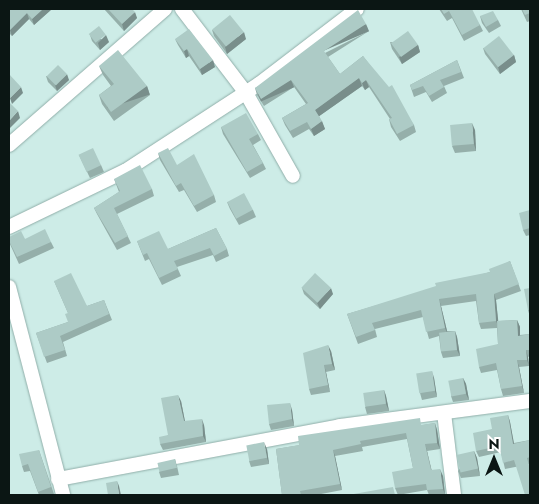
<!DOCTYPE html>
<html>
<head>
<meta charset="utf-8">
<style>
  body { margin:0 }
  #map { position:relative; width:539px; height:504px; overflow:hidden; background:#cdece7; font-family:Jost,sans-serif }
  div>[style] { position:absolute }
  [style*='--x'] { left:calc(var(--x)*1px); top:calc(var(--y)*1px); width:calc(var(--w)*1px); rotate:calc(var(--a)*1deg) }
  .roads { filter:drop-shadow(0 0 1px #90aea9) drop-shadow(0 0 1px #90aea9) }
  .minor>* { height:14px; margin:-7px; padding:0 7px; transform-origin:7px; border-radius:7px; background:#fff }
  .wall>* { inset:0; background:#95afaa }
  .shaded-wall>* { inset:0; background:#798e8b; transform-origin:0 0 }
  .building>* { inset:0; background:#adcbc6; transform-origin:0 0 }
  span { translate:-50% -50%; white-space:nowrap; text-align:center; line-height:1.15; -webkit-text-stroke:5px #fff; paint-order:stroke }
  .frame { position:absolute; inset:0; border:10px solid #0b1614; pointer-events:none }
  .north { position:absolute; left:469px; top:434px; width:50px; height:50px; -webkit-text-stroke:4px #fff; paint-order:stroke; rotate:0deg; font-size:14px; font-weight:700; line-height:20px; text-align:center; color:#0b1614 }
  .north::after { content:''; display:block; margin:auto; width:18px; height:22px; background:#0b1614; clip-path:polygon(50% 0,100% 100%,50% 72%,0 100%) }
</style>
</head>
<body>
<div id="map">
  <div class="roads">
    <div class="minor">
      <div style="--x:182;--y:9;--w:106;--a:52.7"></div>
      <div style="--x:246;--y:93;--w:95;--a:60.5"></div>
      <div style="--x:9;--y:145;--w:207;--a:-41.1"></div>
      <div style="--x:9;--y:227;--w:129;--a:-25.8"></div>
      <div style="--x:125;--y:171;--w:160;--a:-33"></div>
      <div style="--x:259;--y:84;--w:123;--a:-37.4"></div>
      <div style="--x:9;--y:287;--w:215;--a:75.4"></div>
      <div style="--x:444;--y:413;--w:83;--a:83"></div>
      <div style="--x:58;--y:479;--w:287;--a:-10.6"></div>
      <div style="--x:340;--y:426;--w:192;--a:-7.5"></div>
    </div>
  </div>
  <div class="wall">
    <div style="clip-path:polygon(9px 9px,52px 9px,34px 25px,29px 19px,12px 36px,9px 33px)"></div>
    <div style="clip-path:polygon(104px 9px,132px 9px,137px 18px,124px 31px)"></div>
    <div style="clip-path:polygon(439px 9px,467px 9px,480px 25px,483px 31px,464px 41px,452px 18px,447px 21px)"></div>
    <div style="clip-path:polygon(521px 9px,530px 9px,530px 21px,527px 22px)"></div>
    <div style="clip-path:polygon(480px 16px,498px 20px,501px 26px,489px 33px,482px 23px)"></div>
    <div style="clip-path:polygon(212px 30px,246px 39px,227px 54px,214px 36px)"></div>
    <div style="clip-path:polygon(369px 31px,328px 57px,340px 74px,363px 56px,414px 125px,416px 132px,400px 141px,391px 127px,389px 119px,390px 119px,369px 87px,365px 90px,362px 86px,319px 116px,325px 129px,314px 136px,309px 129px,293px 138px,285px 125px,282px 118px,306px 104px,294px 87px,264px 106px,257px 95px,255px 88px)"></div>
    <div style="clip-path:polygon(90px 35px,109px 42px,100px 50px,92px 41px)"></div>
    <div style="clip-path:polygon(175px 39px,215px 67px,202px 75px,189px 56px,186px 58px,178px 45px)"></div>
    <div style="clip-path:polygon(390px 42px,418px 45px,420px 52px,402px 64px,392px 49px)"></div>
    <div style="clip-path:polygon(483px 48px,514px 55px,516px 62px,500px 74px,485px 54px)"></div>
    <div style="clip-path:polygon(457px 60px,464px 78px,444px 86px,447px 93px,432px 102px,426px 92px,414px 97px,410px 85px)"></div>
    <div style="clip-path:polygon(99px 66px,147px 86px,150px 95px,114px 121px,102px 104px,99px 95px,111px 86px,103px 75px)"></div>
    <div style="clip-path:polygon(46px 76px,69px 80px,57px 91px,48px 82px)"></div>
    <div style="clip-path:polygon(221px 127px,258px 134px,261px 140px,253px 145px,263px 163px,266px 169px,250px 178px,223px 134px)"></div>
    <div style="clip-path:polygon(475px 130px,476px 151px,455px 153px,452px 146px)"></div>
    <div style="clip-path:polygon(158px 153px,214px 195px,216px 202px,197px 212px,184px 190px,179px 192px,160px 160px)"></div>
    <div style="clip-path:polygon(79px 155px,101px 165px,104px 172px,90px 178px)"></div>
    <div style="clip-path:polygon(114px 179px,152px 189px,154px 196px,117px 214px,131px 243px,117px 250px,97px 214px,94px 208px,119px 192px)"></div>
    <div style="clip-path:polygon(227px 202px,253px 210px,256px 217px,239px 225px,230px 209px)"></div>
    <div style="clip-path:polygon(530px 210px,530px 235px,526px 236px,523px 230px)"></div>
    <div style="clip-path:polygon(216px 228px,227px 249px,229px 256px,216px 262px,213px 255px,177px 267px,181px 276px,162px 285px,149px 259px,145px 261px,137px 241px,168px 249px)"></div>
    <div style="clip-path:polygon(9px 237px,51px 242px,54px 248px,19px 264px,9px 242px)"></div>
    <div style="clip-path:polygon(510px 261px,521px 291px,496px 300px,498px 321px,517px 320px,520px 327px,520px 335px,530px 334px,530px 356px,528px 357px,529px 366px,519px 367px,524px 393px,503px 396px,501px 389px,497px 370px,481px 373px,479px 367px,498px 344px,497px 328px,481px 329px,479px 323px,476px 301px,441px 306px,447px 331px,455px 331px,457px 337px,460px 356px,443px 358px,441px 352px,439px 336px,429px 339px,423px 317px,375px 329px,377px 337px,358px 344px,347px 314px,490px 272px)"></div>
    <div style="clip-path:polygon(54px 281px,87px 306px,104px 300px,112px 320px,63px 342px,67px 356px,47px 363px,36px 333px,68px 322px,68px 313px)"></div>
    <div style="clip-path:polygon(302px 288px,333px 294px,320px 309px,304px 294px)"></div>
    <div style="clip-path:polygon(530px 288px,530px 317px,528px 310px)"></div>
    <div style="clip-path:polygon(331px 351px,335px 370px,326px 372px,330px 392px,311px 395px,309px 389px)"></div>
    <div style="clip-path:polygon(434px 378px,437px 397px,422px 400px,420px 393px)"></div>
    <div style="clip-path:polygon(463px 378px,466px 384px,469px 400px,453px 402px,451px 396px)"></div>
    <div style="clip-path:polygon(384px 390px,386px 396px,389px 411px,367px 414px,365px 407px)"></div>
    <div style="clip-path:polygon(181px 401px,185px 421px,204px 425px,206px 442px,163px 450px,160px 444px,168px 435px)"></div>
    <div style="clip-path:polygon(292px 410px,294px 426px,271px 430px,269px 424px)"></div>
    <div style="clip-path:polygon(508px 415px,510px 422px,514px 443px,530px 440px,530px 464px,505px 469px,501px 452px,479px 457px,476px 451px,492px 429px)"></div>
    <div style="clip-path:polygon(435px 423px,437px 430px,440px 449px,427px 451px,431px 470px,443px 476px,445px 495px,429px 495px,427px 490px,398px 495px,395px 488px,413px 468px,407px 439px,362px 447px,363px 451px,335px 456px,342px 490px,316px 495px,282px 495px,276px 449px)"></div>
    <div style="clip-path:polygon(267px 449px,269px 464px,251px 467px,249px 461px)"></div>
    <div style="clip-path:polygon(39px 450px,54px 494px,50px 495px,39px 495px,30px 471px,24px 472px,22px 466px)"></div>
    <div style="clip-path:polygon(474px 451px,477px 458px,480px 476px,461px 478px,458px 471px)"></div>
    <div style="clip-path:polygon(175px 459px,177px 466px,179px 475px,161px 478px,159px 472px)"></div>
  </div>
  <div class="shaded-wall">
    <div style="clip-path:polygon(43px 9px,52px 9px,34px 25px,32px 19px)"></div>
    <div style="clip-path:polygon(135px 12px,137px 18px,124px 31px,122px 24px)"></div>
    <div style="clip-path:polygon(27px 13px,29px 19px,12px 36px,10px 30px)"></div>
    <div style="left:366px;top:24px;width:8px;height:50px;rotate:67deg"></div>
    <div style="clip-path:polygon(244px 32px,246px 39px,227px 54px,225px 47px)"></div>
    <div style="clip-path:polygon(106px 35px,109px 42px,100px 50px,98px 43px)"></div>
    <div style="clip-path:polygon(418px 45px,420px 52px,402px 64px,399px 57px)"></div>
    <div style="clip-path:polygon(187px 49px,189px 56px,186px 58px,184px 51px)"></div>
    <div style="clip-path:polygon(514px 55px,516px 62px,500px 74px,498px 67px)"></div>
    <div style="clip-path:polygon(213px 60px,215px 67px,202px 75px,200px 69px)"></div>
    <div style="clip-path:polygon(67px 74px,69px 80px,57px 91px,55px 85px)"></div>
    <div style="clip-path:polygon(359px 78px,362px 86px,318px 117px,315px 110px)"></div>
    <div style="left:291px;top:80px;width:8px;height:36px;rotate:67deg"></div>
    <div style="clip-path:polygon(366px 80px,369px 87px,365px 90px,362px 83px)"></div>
    <div style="left:147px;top:86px;width:9px;height:44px;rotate:72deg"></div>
    <div style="clip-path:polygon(21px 87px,23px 93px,12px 104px,10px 98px)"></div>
    <div style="clip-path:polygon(18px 111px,20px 118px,10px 128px,9px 124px,9px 121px)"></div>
    <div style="clip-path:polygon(322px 121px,325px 129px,314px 136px,311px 129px)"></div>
    <div style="clip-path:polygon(472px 123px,475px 130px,476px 151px,474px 144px)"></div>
    <div style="clip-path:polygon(331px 288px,333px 294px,320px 309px,317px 303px)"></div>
    <div style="clip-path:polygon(494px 294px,496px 300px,499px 328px,496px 321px)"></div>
    <div style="clip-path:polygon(439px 299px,441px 306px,448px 335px,445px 328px)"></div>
    <div style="clip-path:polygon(517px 320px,520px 327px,520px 342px,518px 336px)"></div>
    <div style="clip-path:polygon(455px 331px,457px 337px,460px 356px,457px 350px)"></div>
    <div style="clip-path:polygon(328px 345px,331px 351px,335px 370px,332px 364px)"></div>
    <div style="clip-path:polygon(526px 350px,528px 357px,529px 366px,527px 360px)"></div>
    <div style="clip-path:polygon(517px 360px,519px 367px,524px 393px,522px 386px)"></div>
    <div style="clip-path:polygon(324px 365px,326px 372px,330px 392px,328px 385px)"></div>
    <div style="clip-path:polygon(432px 371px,434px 378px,437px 397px,435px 391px)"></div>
    <div style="clip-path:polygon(463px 378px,466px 384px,469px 400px,466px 394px)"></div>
    <div style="clip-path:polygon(384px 390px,386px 396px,389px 411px,386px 404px)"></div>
    <div style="clip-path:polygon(178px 395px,181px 401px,186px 427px,184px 421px)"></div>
    <div style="clip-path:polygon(290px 403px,292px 410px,294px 426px,292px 419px)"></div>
    <div style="clip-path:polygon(508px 415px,510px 422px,515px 450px,513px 444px)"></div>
    <div style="clip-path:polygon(202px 419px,204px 425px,206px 442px,203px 436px)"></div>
    <div style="clip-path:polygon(435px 423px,437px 430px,440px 449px,437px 443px)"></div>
    <div style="clip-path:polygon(264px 442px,267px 449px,269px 464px,267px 458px)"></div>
    <div style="clip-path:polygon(425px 444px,427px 451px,433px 476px,431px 470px)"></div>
    <div style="clip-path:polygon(333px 450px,335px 456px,342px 490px,340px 484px)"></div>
    <div style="clip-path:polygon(474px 451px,477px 458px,480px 476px,478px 469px)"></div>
    <div style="clip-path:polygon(440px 469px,443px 476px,445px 495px,443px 489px)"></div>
    <div style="clip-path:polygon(117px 481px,119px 486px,121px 495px,119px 495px)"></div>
  </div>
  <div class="building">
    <div style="clip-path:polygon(9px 9px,43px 9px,32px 19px,27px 13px,10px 30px,9px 29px)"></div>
    <div style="clip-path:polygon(108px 9px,132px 9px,135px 12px,122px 24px)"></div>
    <div style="clip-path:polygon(441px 9px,467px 9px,468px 10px,472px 9px,480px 25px,462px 35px,449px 11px,444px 14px)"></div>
    <div style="clip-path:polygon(522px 9px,530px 9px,530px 13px,525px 15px)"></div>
    <div style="clip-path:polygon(358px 10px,366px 24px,324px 51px,340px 74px,363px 56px,389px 87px,392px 85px,414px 125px,397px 134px,389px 119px,392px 118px,366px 80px,362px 83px,359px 78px,315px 110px,322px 121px,311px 129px,307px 122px,290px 131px,282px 118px,308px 103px,291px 80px,261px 99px,255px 88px)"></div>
    <div style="clip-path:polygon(493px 11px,498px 20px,486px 27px,480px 16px)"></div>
    <div style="left:230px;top:15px;width:22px;height:23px;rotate:51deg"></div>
    <div style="left:99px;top:26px;width:11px;height:13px;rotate:52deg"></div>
    <div style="clip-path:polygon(189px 29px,213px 60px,200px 69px,187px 49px,184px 51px,175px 39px)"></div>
    <div style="left:408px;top:31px;width:17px;height:21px;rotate:54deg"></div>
    <div style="left:499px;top:36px;width:24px;height:20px;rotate:52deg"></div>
    <div style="clip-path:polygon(118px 50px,147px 86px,111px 112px,99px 95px,114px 84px,99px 66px)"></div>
    <div style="clip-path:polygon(457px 60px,461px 72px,440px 80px,444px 87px,429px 96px,423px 86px,412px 90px,410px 85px)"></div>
    <div style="left:58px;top:65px;width:13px;height:16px;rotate:45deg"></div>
    <div style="clip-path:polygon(9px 74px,21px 87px,10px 98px,9px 97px)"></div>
    <div style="clip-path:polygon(9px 102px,18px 111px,9px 121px)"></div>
    <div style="clip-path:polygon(246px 113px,258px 134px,249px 139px,263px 163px,247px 172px,221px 127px)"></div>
    <div style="left:472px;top:123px;width:21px;height:22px;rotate:85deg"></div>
    <div style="left:93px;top:148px;width:19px;height:16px;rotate:65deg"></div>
    <div style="clip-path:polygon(168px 148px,177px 165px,194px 154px,214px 195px,194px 206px,181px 183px,176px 186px,158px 153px)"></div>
    <div style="clip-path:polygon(140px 165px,152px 189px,114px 208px,128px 236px,115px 243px,94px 208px,120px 191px,114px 179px)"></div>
    <div style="left:244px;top:193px;width:19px;height:19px;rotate:62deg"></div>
    <div style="clip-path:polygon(530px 210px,530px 228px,523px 230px,519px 213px)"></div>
    <div style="clip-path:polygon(216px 228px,227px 249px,214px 256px,210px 248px,174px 261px,178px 269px,159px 278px,147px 253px,143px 255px,137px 241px,159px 231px,168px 249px)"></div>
    <div style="clip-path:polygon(45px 229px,51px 242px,17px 257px,9px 241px,9px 237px,21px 231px,25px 239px)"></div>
    <div style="clip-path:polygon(510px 261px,519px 284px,494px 294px,496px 321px,479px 323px,476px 294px,439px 299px,445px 328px,426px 332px,421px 310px,372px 323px,375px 330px,356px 337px,347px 314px,436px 286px,435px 283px,490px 272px,489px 269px)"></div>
    <div style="clip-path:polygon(71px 273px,87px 306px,104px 300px,109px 314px,60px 336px,65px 350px,44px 357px,36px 333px,68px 322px,65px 314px,68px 313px,54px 281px)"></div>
    <div style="left:315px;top:273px;width:22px;height:20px;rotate:43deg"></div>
    <div style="clip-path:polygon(530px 288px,530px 310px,528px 310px,524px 289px)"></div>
    <div style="clip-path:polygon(517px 320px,518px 336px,530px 334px,530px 350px,526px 350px,527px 360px,517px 360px,522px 386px,501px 389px,496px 363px,479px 367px,476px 349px,498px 344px,497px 321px)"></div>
    <div style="left:455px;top:331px;width:19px;height:16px;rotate:84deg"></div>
    <div style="clip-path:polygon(328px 345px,332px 364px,324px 365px,328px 385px,309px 389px,303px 353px)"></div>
    <div style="left:432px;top:371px;width:20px;height:16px;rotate:81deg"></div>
    <div style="left:463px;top:378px;width:16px;height:15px;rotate:79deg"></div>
    <div style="left:384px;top:390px;width:14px;height:21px;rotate:82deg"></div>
    <div style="clip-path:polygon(178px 395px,184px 421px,202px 419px,203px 436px,160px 444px,159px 437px,168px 435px,161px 398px)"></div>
    <div style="clip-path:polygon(290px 403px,292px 419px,269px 424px,267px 405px)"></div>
    <div style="clip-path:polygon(508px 415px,513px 444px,530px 440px,530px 457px,527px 458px,530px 469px,530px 495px,525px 495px,514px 460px,503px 463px,499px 446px,476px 451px,473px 433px,492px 429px,490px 418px)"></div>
    <div style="clip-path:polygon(420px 418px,421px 425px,435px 423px,437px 443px,425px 444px,431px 470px,440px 469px,443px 489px,427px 490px,426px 484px,395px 488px,392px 472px,413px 468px,406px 433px,360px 441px,361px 444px,333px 450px,340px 484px,300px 491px,301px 495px,282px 495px,276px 449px,299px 445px,298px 436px)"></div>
    <div style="left:264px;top:442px;width:16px;height:18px;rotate:79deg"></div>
    <div style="clip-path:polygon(39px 450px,51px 487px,38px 492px,28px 464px,22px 466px,19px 454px)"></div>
    <div style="left:474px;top:451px;width:18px;height:18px;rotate:77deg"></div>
    <div style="left:175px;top:459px;width:9px;height:18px;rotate:77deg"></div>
    <div style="clip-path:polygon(117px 481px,119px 495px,108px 495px,106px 483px)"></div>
    <div style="clip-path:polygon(393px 487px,395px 495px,348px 495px)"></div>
  </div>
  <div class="frame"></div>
  <div class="north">N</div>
</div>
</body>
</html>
